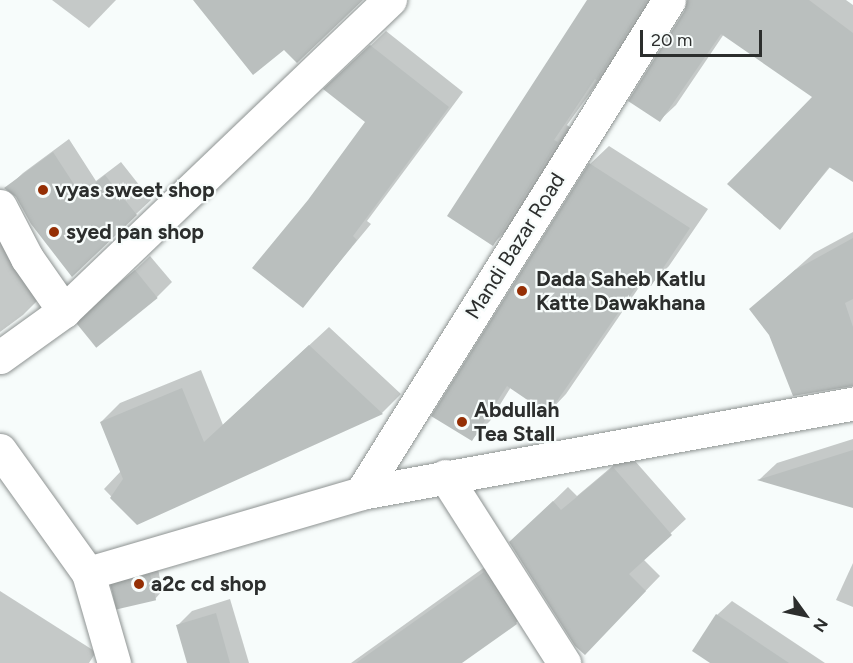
<!DOCTYPE html>
<html>
<head>
<meta charset="utf-8">
<style>
  body { margin:0 }
  #map { position:relative; width:853px; height:663px; overflow:hidden; background:#f7fcfb; font-family:Figtree,sans-serif }
  div>[style] { position:absolute }
  [style*='--x'] { left:calc(var(--x)*1px); top:calc(var(--y)*1px); width:calc(var(--w)*1px); rotate:calc(var(--a)*1deg) }
  .shadow>* { inset:0; background:#0003 }
  .building>* { inset:0; background:#babfbe; transform-origin:0 0 }
  .roads { filter:drop-shadow(0 0 2px #8e9392) drop-shadow(0 0 2px #8e9392) }
  .street>* { height:33px; margin:-16.5px; padding:0 16.5px; transform-origin:16.5px; border-radius:16.5px; background:#fff }
  .secondary>* { height:33px; margin:-16.5px; padding:0 16.5px; transform-origin:16.5px; border-radius:16.5px; background:#fff }
  .dots>* { width:16px; height:16px; translate:-50% -50%; box-sizing:border-box; border:3px solid #f7fcfb; border-radius:50% }
  span { translate:-50% -50%; white-space:nowrap; text-align:center; line-height:1.15; -webkit-text-stroke:4.5px #f7fcfb; paint-order:stroke }
  .poi-label { font-size:21px; color:#2c2e2d; font-weight:700 }
  .left { translate:0 -50%; text-align:left }
  .street-label { font-size:21px; color:#2c2e2d }
  .north { position:absolute; left:775px; top:585px; width:60px; height:60px; -webkit-text-stroke:4px #f7fcfb; paint-order:stroke; rotate:123deg; font-size:16px; font-weight:700; line-height:24px; text-align:center; color:#2c2e2d }
  .north::after { content:''; display:block; margin:auto; width:21px; height:27px; background:#2c2e2d; clip-path:polygon(50% 0,100% 100%,50% 72%,0 100%) }
  .scale { position:absolute; left:640px; top:30px; width:122px; height:27px; box-sizing:border-box; border:3px solid #2c2e2d; border-top:0; padding-left:8px; font-size:18px; line-height:21px; white-space:nowrap; color:#2c2e2d; -webkit-text-stroke:4px #f7fcfb; paint-order:stroke }
</style>
</head>
<body>
<div id="map">
  <div class="shadow">
    <div style="clip-path:polygon(52px 0,116px 0,89px 28px)"></div>
    <div style="clip-path:polygon(589px 0,651px 0,611px 64px,567px 125px,571px 128px,507px 230px,493px 244px)"></div>
    <div style="clip-path:polygon(687px 0,846px 0,853px 5px,853px 180px,831px 166px,780px 228px,815px 97px,724px 34px,676px 105px,660px 120px)"></div>
    <div style="clip-path:polygon(386px 31px,463px 92px,367px 221px,371px 224px,303px 306px,309px 201px,367px 122px,340px 75px)"></div>
    <div style="clip-path:polygon(69px 139px,96px 181px,121px 162px,151px 200px,136px 214px,18px 196px,8px 187px,23px 173px)"></div>
    <div style="clip-path:polygon(609px 146px,708px 209px,669px 266px,651px 284px,644px 280px,566px 394px,548px 413px,511px 387px,490px 421px,472px 439px,590px 164px)"></div>
    <div style="clip-path:polygon(0 200px,43px 295px,23px 315px,0 332px)"></div>
    <div style="clip-path:polygon(853px 232px,853px 385px,771px 334px,751px 309px,814px 253px)"></div>
    <div style="clip-path:polygon(150px 256px,172px 282px,157px 297px,94px 309px)"></div>
    <div style="clip-path:polygon(329px 327px,401px 394px,382px 413px,137px 523px,104px 489px,121px 471px,101px 422px,120px 403px,201px 370px,223px 425px)"></div>
    <div style="clip-path:polygon(853px 439px,853px 507px,760px 479px,777px 463px)"></div>
    <div style="clip-path:polygon(628px 453px,686px 519px,643px 559px,660px 576px,599px 639px,511px 542px,568px 487px,577px 496px)"></div>
    <div style="clip-path:polygon(503px 554px,535px 604px,516px 623px,460px 663px,351px 663px)"></div>
    <div style="clip-path:polygon(853px 563px,853px 607px,836px 600px)"></div>
    <div style="clip-path:polygon(158px 568px,162px 591px,155px 599px,113px 586px,120px 579px)"></div>
    <div style="clip-path:polygon(0 591px,96px 652px,89px 663px,0 663px)"></div>
    <div style="clip-path:polygon(230px 599px,249px 663px,189px 663px,177px 626px,192px 611px)"></div>
    <div style="clip-path:polygon(732px 601px,825px 663px,712px 663px,717px 615px)"></div>
  </div>
  <div class="building">
    <div style="clip-path:polygon(193px 0,363px 0,297px 63px,284px 50px,253px 75px)"></div>
    <div style="clip-path:polygon(587px 0,647px 0,597px 80px,595px 79px,554px 140px,558px 142px,493px 246px,447px 216px)"></div>
    <div style="clip-path:polygon(688px 0,809px 0,853px 33px,853px 182px,829px 167px,780px 230px,727px 184px,812px 97px,721px 34px,660px 122px,628px 101px,685px 10px)"></div>
    <div style="clip-path:polygon(370px 45px,449px 107px,353px 236px,357px 240px,303px 308px,252px 268px,308px 200px,365px 122px,323px 89px)"></div>
    <div style="clip-path:polygon(53px 152px,81px 195px,105px 175px,137px 215px,72px 277px,31px 224px,16px 197px,4px 188px)"></div>
    <div style="clip-path:polygon(589px 163px,690px 228px,651px 286px,641px 280px,548px 414px,507px 386px,472px 441px,431px 416px)"></div>
    <div style="clip-path:polygon(853px 238px,853px 299px,845px 303px,853px 327px,853px 386px,793px 396px,769px 335px,749px 309px,795px 270px)"></div>
    <div style="left:135px;top:270px;width:36px;height:79px;rotate:51deg"></div>
    <div style="clip-path:polygon(309px 345px,383px 414px,137px 525px,110px 498px,123px 479px,100px 422px,182px 388px,204px 442px)"></div>
    <div style="clip-path:polygon(853px 450px,853px 508px,757px 480px)"></div>
    <div style="clip-path:polygon(613px 467px,672px 535px,629px 574px,646px 591px,585px 655px,575px 646px,509px 542px,553px 501px,561px 510px)"></div>
    <div style="clip-path:polygon(484px 572px,517px 624px,462px 663px,356px 663px)"></div>
    <div style="left:150px;top:574px;width:27px;height:41px;rotate:77deg"></div>
    <div style="clip-path:polygon(216px 613px,230px 663px,187px 663px,176px 625px)"></div>
    <div style="clip-path:polygon(716px 614px,789px 663px,710px 663px,692px 651px)"></div>
  </div>
  <div class="roads">
    <div class="street">
      <div style="--x:0;--y:206;--w:59;--a:62.6"></div>
      <div style="--x:27;--y:258;--w:65;--a:55.1"></div>
      <div style="--x:64;--y:311;--w:79;--a:144.3"></div>
      <div style="--x:64;--y:311;--w:451;--a:-43.7"></div>
      <div style="--x:445;--y:476;--w:222;--a:57.5"></div>
      <div style="--x:361;--y:493;--w:581;--a:-58.01"></div>
      <div style="--x:88;--y:573;--w:284;--a:-16.3"></div>
      <div style="--x:361;--y:493;--w:500;--a:-10.3"></div>
    </div>
    <div class="secondary">
      <div style="--x:0;--y:450;--w:151;--a:54.4"></div>
      <div style="--x:88;--y:573;--w:94;--a:73.9"></div>
    </div>
  </div>
  <div class="dots">
    <div style="left:43px;top:190px;background:#952f05"></div>
    <div style="left:54px;top:232px;background:#952f05"></div>
    <div style="left:522px;top:291px;background:#952f05"></div>
    <div style="left:462px;top:422px;background:#952f05"></div>
    <div style="left:139px;top:584px;background:#952f05"></div>
  </div>
  <div class="poi-label">
    <span class="left" style="left:55px;top:190px">vyas sweet shop</span>
    <span class="left" style="left:66px;top:232px">syed pan shop</span>
    <span class="left" style="left:536px;top:291px">Dada Saheb Katlu<br>Katte Dawakhana</span>
    <span class="left" style="left:474px;top:422px">Abdullah<br>Tea Stall</span>
    <span class="left" style="left:151px;top:584px">a2c cd shop</span>
  </div>
  <div class="street-label">
    <span style="left:515px;top:246px;rotate:-58deg">Mandi Bazar Road</span>
  </div>
  <div class="north">N</div>
  <div class="scale">20 m</div>
</div>
</body>
</html>
